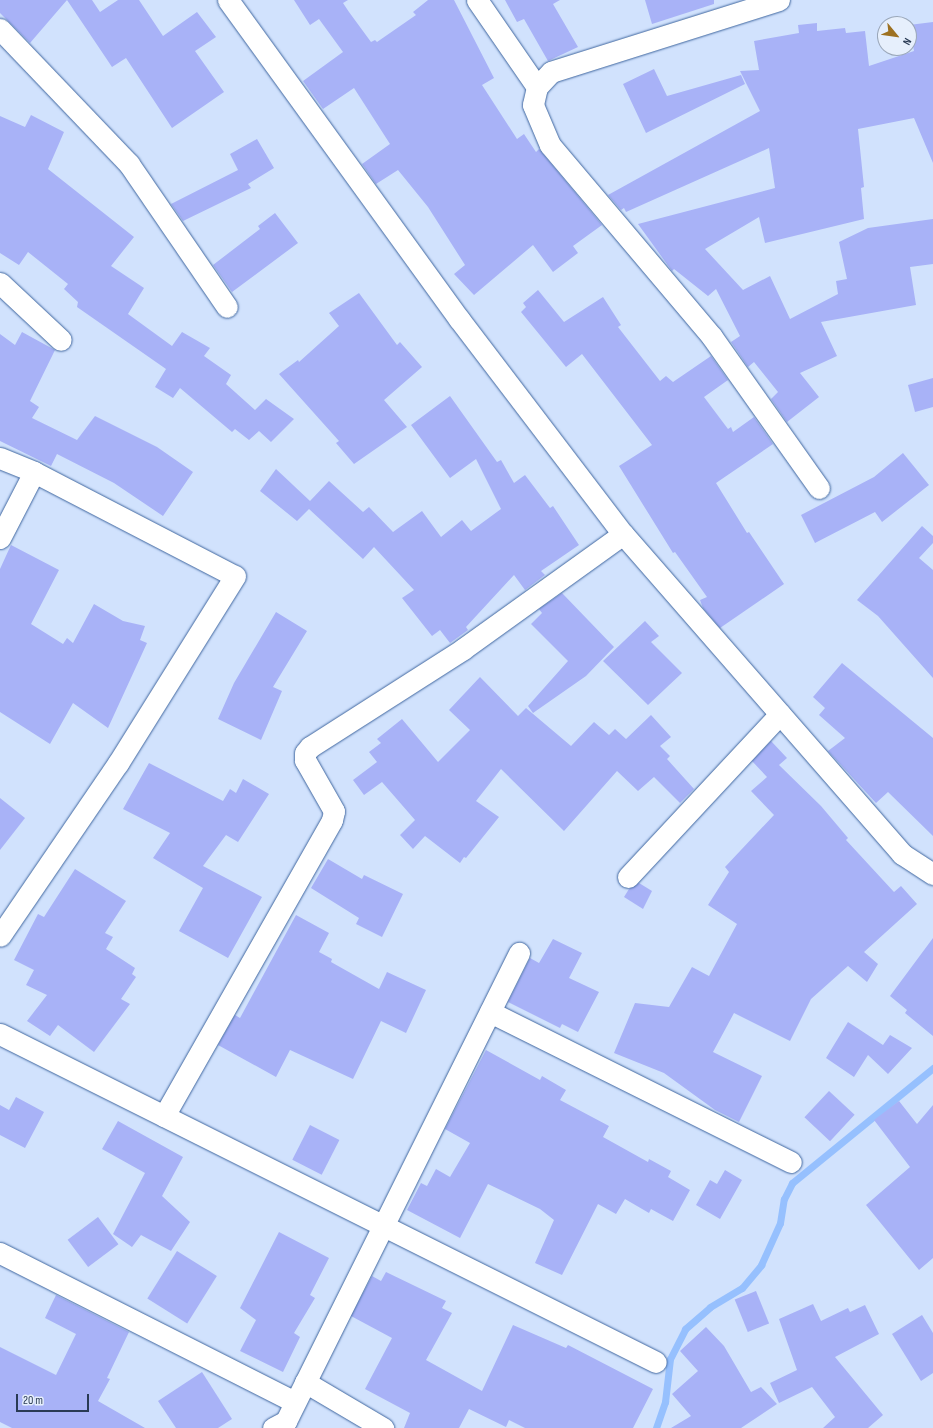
<!DOCTYPE html>
<html>
<head>
<meta charset="utf-8">
<style>
  body { margin:0 }
  #map { position:relative; width:933px; height:1428px; overflow:hidden; background:#d1e2fd; font-family:"Sofia Sans Condensed",sans-serif }
  div>[style] { position:absolute }
  [style*='--x'] { left:calc(var(--x)*1px); top:calc(var(--y)*1px); width:calc(var(--w)*1px); rotate:calc(var(--a)*1deg) }
  .stream>* { height:7px; margin:-3.5px; padding:0 3.5px; transform-origin:3.5px; border-radius:3.5px; background:#96c0fe }
  .building>* { inset:0; background:#a8b2f7; transform-origin:0 0 }
  .roads { filter:drop-shadow(0 0 1px #3f669f) drop-shadow(0 0 1px #3f669f) }
  .street>* { height:21px; margin:-10.5px; padding:0 10.5px; transform-origin:10.5px; border-radius:10.5px; background:#fff }
  span { translate:-50% -50%; white-space:nowrap; text-align:center; line-height:1.15; -webkit-text-stroke:4px #e6effc; paint-order:stroke }
  .north { position:absolute; left:877px; top:16px; width:40px; height:40px; box-sizing:border-box; background:#e6effc; border:1px solid #9aa7b9; border-radius:50%; rotate:119deg; font-size:11px; font-weight:700; line-height:16px; text-align:center; color:#293a54 }
  .north::after { content:''; display:block; margin:auto; width:14px; height:18px; background:#9d7121; clip-path:polygon(50% 0,100% 100%,50% 72%,0 100%) }
  .scale { position:absolute; left:16px; top:1394px; width:73px; height:18px; box-sizing:border-box; border:2px solid #293a54; border-top:0; padding-left:5px; font-size:12px; line-height:14px; white-space:nowrap; color:#293a54; -webkit-text-stroke:3px #e6effc; paint-order:stroke }
</style>
</head>
<body>
<div id="map">
  <div class="stream">
    <div style="--x:656;--y:1428;--w:28;--a:-71"></div>
    <div style="--x:665;--y:1402;--w:43;--a:-83.4"></div>
    <div style="--x:670;--y:1359;--w:34;--a:-63"></div>
    <div style="--x:685;--y:1329;--w:33;--a:-41"></div>
    <div style="--x:710;--y:1307;--w:37;--a:-31"></div>
    <div style="--x:742;--y:1288;--w:30;--a:-50"></div>
    <div style="--x:761;--y:1265;--w:46;--a:-65.7"></div>
    <div style="--x:780;--y:1223;--w:24;--a:-81"></div>
    <div style="--x:784;--y:1199;--w:18;--a:-63"></div>
    <div style="--x:792;--y:1183;--w:182;--a:-39.2"></div>
  </div>
  <div class="building">
    <div style="clip-path:polygon(0 0,92px 0,100px 12px,118px 0,139px 0,163px 36px,197px 12px,216px 37px,195px 51px,224px 92px,172px 128px,126px 58px,112px 67px,67px 0,30px 43px,0 13px)"></div>
    <div style="clip-path:polygon(294px 0,348px 0,343px 3px,349px 12px,371px 42px,375px 40px,377px 42px,416px 15px,413px 12px,428px 0,454px 0,494px 78px,482px 85px,517px 139px,524px 134px,536px 152px,539px 149px,602px 225px,573px 246px,578px 253px,553px 272px,533px 245px,474px 295px,454px 274px,465px 265px,428px 207px,398px 170px,376px 184px,362px 164px,390px 144px,354px 88px,323px 109px,303px 81px,343px 52px,319px 19px,310px 25px)"></div>
    <div style="clip-path:polygon(505px 0,560px 0,553px 4px,578px 47px,548px 61px,524px 19px,517px 22px)"></div>
    <div style="clip-path:polygon(645px 0,714px 0,714px 4px,652px 24px)"></div>
    <div style="clip-path:polygon(933px 22px,933px 163px,914px 118px,858px 129px,864px 187px,861px 188px,864px 219px,765px 243px,759px 217px,705px 249px,743px 290px,770px 276px,790px 319px,838px 294px,836px 281px,847px 279px,839px 242px,868px 228px,933px 219px,933px 264px,910px 267px,916px 305px,821px 322px,837px 356px,800px 373px,819px 397px,787px 422px,771px 399px,778px 392px,754px 362px,748px 367px,731px 342px,740px 336px,716px 289px,708px 296px,674px 269px,672px 271px,638px 224px,775px 188px,769px 148px,626px 212px,624px 208px,621px 210px,608px 195px,760px 111px,740px 71px,759px 70px,754px 41px,799px 33px,798px 25px,817px 23px,817px 31px,845px 28px,846px 33px,865px 31px,869px 66px,914px 51px,909px 25px)"></div>
    <div style="clip-path:polygon(654px 69px,667px 96px,741px 75px,745px 84px,646px 133px,623px 84px)"></div>
    <div style="clip-path:polygon(31px 115px,64px 132px,48px 169px,134px 237px,111px 266px,144px 288px,128px 314px,172px 346px,182px 332px,210px 348px,204px 356px,231px 375px,226px 384px,255px 410px,266px 399px,294px 419px,271px 442px,259px 431px,249px 440px,235px 429px,232px 432px,180px 388px,173px 398px,155px 387px,166px 369px,77px 307px,78px 302px,64px 289px,68px 284px,28px 252px,19px 265px,0 253px,0 116px,25px 127px)"></div>
    <div style="clip-path:polygon(257px 139px,274px 168px,248px 184px,251px 188px,183px 221px,171px 204px,238px 170px,230px 154px)"></div>
    <div style="clip-path:polygon(275px 213px,298px 243px,232px 292px,213px 265px,260px 229px,258px 226px)"></div>
    <div style="clip-path:polygon(538px 290px,564px 322px,603px 297px,621px 325px,618px 327px,660px 381px,666px 376px,673px 382px,711px 356px,728px 380px,704px 397px,728px 429px,731px 427px,733px 432px,754px 417px,773px 444px,716px 483px,747px 533px,749px 532px,784px 584px,720px 628px,703px 608px,700px 600px,707px 597px,675px 552px,673px 553px,619px 466px,652px 445px,582px 354px,566px 367px,521px 312px,526px 307px,523px 303px)"></div>
    <div style="clip-path:polygon(359px 293px,397px 345px,400px 342px,422px 367px,384px 400px,407px 427px,354px 464px,336px 443px,339px 441px,279px 374px,298px 360px,299px 362px,339px 326px,329px 313px)"></div>
    <div style="clip-path:polygon(22px 332px,55px 350px,30px 401px,39px 407px,32px 418px,77px 440px,95px 416px,157px 447px,193px 472px,163px 516px,114px 483px,57px 454px,51px 466px,0 441px,0 334px,15px 345px)"></div>
    <div style="clip-path:polygon(933px 378px,933px 407px,915px 412px,908px 385px)"></div>
    <div style="clip-path:polygon(450px 396px,497px 462px,501px 460px,514px 483px,525px 475px,550px 508px,553px 506px,579px 545px,541px 571px,545px 575px,525px 590px,514px 575px,466px 627px,468px 630px,450px 643px,440px 630px,432px 636px,402px 598px,414px 590px,374px 547px,363px 559px,309px 509px,297px 521px,260px 491px,276px 469px,310px 501px,329px 481px,363px 512px,369px 507px,393px 532px,422px 511px,441px 537px,462px 520px,471px 531px,501px 509px,476px 459px,450px 478px,411px 425px)"></div>
    <div style="clip-path:polygon(903px 453px,929px 485px,882px 522px,875px 512px,815px 543px,801px 515px,874px 477px)"></div>
    <div style="clip-path:polygon(922px 526px,933px 536px,933px 543px,919px 558px,933px 570px,933px 678px,878px 616px,857px 600px)"></div>
    <div style="clip-path:polygon(11px 545px,59px 570px,31px 624px,63px 644px,67px 638px,73px 643px,94px 604px,123px 621px,145px 626px,140px 640px,147px 643px,108px 728px,73px 703px,50px 744px,0 712px,0 569px)"></div>
    <div style="clip-path:polygon(562px 593px,614px 647px,586px 676px,533px 713px,528px 706px,568px 661px,531px 624px,542px 613px,539px 609px)"></div>
    <div style="clip-path:polygon(276px 612px,307px 631px,273px 687px,282px 691px,261px 740px,218px 719px,234px 683px)"></div>
    <div style="clip-path:polygon(645px 621px,659px 636px,651px 642px,682px 673px,648px 705px,603px 661px)"></div>
    <div style="clip-path:polygon(842px 663px,933px 738px,933px 836px,888px 792px,876px 803px,828px 751px,845px 738px,819px 715px,825px 708px,813px 697px)"></div>
    <div style="clip-path:polygon(480px 677px,518px 716px,526px 708px,571px 746px,594px 722px,609px 735px,615px 729px,626px 739px,651px 715px,671px 737px,660px 746px,670px 756px,667px 759px,694px 789px,680px 803px,654px 777px,638px 791px,617px 771px,564px 831px,501px 769px,476px 801px,499px 817px,466px 858px,464px 857px,460px 863px,425px 836px,413px 849px,400px 835px,415px 820px,382px 782px,364px 795px,353px 780px,377px 762px,369px 752px,381px 743px,377px 739px,402px 719px,438px 762px,470px 730px,449px 710px)"></div>
    <div style="clip-path:polygon(771px 741px,787px 758px,779px 765px,821px 806px,848px 838px,846px 840px,894px 892px,901px 886px,917px 904px,864px 952px,878px 964px,867px 982px,848px 966px,811px 999px,790px 1041px,734px 1013px,713px 1052px,762px 1076px,739px 1122px,715px 1110px,664px 1073px,614px 1053px,635px 1003px,669px 1007px,692px 967px,709px 976px,737px 924px,708px 905px,729px 872px,725px 867px,774px 815px,751px 791px,767px 777px,752px 761px)"></div>
    <div style="clip-path:polygon(149px 763px,223px 801px,230px 789px,236px 793px,243px 779px,269px 794px,238px 842px,226px 835px,203px 866px,262px 897px,228px 958px,179px 931px,203px 888px,153px 858px,170px 833px,123px 809px)"></div>
    <div style="clip-path:polygon(0 798px,25px 818px,0 850px)"></div>
    <div style="clip-path:polygon(328px 859px,362px 879px,364px 875px,403px 894px,382px 937px,356px 924px,359px 918px,311px 888px)"></div>
    <div style="clip-path:polygon(75px 869px,126px 901px,105px 933px,113px 937px,106px 949px,135px 968px,132px 974px,136px 977px,121px 999px,130px 1004px,94px 1052px,58px 1025px,50px 1036px,27px 1021px,47px 995px,26px 985px,34px 970px,14px 960px,38px 914px,44px 917px)"></div>
    <div style="clip-path:polygon(639px 883px,652px 891px,643px 909px,624px 897px,629px 889px)"></div>
    <div style="clip-path:polygon(296px 915px,329px 933px,319px 952px,332px 959px,331px 962px,379px 989px,387px 972px,426px 990px,406px 1033px,381px 1021px,353px 1079px,290px 1050px,276px 1077px,218px 1045px,235px 1015px,240px 1018px)"></div>
    <div style="clip-path:polygon(933px 938px,933px 1036px,905px 1013px,907px 1010px,890px 996px)"></div>
    <div style="clip-path:polygon(553px 939px,582px 953px,569px 978px,599px 992px,578px 1032px,562px 1024px,560px 1028px,508px 1002px,530px 958px,539px 963px)"></div>
    <div style="clip-path:polygon(848px 1022px,883px 1045px,890px 1035px,912px 1048px,888px 1074px,868px 1055px,854px 1077px,826px 1058px)"></div>
    <div style="clip-path:polygon(486px 1050px,540px 1080px,542px 1076px,566px 1090px,560px 1100px,609px 1126px,603px 1137px,648px 1162px,649px 1159px,671px 1171px,668px 1177px,690px 1190px,673px 1221px,651px 1209px,649px 1213px,625px 1199px,616px 1214px,598px 1204px,562px 1275px,535px 1263px,554px 1220px,540px 1209px,488px 1184px,460px 1238px,407px 1210px,421px 1183px,427px 1186px,436px 1169px,450px 1177px,470px 1143px,445px 1129px)"></div>
    <div style="left:829px;top:1091px;width:35px;height:36px;rotate:43deg"></div>
    <div style="clip-path:polygon(16px 1097px,44px 1112px,25px 1148px,0 1135px,0 1105px,9px 1110px)"></div>
    <div style="clip-path:polygon(899px 1101px,917px 1124px,933px 1105px,933px 1258px,919px 1270px,866px 1205px,910px 1167px,874px 1120px)"></div>
    <div style="clip-path:polygon(118px 1121px,183px 1157px,162px 1196px,190px 1222px,171px 1251px,141px 1235px,132px 1247px,113px 1234px,145px 1173px,102px 1149px)"></div>
    <div style="left:310px;top:1125px;width:33px;height:39px;rotate:27deg"></div>
    <div style="clip-path:polygon(725px 1170px,742px 1180px,720px 1219px,696px 1205px,710px 1180px,717px 1184px)"></div>
    <div style="left:98px;top:1217px;width:34px;height:38px;rotate:53deg"></div>
    <div style="clip-path:polygon(279px 1232px,329px 1258px,310px 1295px,315px 1298px,294px 1333px,300px 1337px,283px 1372px,240px 1351px,256px 1320px,240px 1308px)"></div>
    <div style="left:177px;top:1251px;width:47px;height:56px;rotate:32deg"></div>
    <div style="clip-path:polygon(386px 1272px,446px 1301px,442px 1308px,452px 1313px,426px 1360px,482px 1391px,513px 1325px,566px 1348px,568px 1345px,653px 1389px,633px 1428px,525px 1428px,509px 1420px,506px 1427px,469px 1409px,459px 1428px,404px 1428px,410px 1413px,365px 1389px,392px 1338px,351px 1316px,372px 1276px,381px 1281px)"></div>
    <div style="left:756px;top:1291px;width:35px;height:23px;rotate:68deg"></div>
    <div style="clip-path:polygon(56px 1295px,129px 1332px,107px 1378px,110px 1379px,98px 1401px,145px 1428px,12px 1428px,0 1422px,0 1347px,56px 1375px,76px 1334px,45px 1318px)"></div>
    <div style="clip-path:polygon(813px 1304px,821px 1321px,848px 1308px,850px 1312px,865px 1305px,879px 1334px,835px 1357px,883px 1415px,868px 1428px,823px 1428px,835px 1417px,812px 1387px,779px 1403px,770px 1383px,797px 1370px,779px 1319px)"></div>
    <div style="clip-path:polygon(922px 1315px,933px 1333px,933px 1373px,921px 1381px,892px 1334px)"></div>
    <div style="clip-path:polygon(706px 1327px,724px 1346px,751px 1392px,761px 1387px,777px 1404px,741px 1428px,671px 1428px,691px 1416px,672px 1394px,698px 1371px,680px 1351px)"></div>
    <div style="clip-path:polygon(202px 1372px,232px 1419px,218px 1428px,176px 1428px,158px 1401px)"></div>
  </div>
  <div class="roads">
    <div class="street">
      <div style="--x:228;--y:0;--w:394;--a:54.1"></div>
      <div style="--x:459;--y:319;--w:270;--a:52.7"></div>
      <div style="--x:623;--y:534;--w:425;--a:48.9"></div>
      <div style="--x:902;--y:854;--w:37;--a:33"></div>
      <div style="--x:477;--y:0;--w:106;--a:55.4"></div>
      <div style="--x:779;--y:0;--w:239;--a:162.5"></div>
      <div style="--x:551;--y:72;--w:21;--a:133"></div>
      <div style="--x:537;--y:87;--w:18;--a:103"></div>
      <div style="--x:533;--y:105;--w:43;--a:67"></div>
      <div style="--x:550;--y:145;--w:251;--a:49.8"></div>
      <div style="--x:712;--y:337;--w:185;--a:54.7"></div>
      <div style="--x:0;--y:29;--w:187;--a:46.3"></div>
      <div style="--x:129;--y:164;--w:173;--a:55.6"></div>
      <div style="--x:0;--y:283;--w:83;--a:43.1"></div>
      <div style="--x:0;--y:458;--w:37;--a:22"></div>
      <div style="--x:34;--y:472;--w:226;--a:27.4"></div>
      <div style="--x:235;--y:576;--w:221;--a:122"></div>
      <div style="--x:118;--y:763;--w:209;--a:124.3"></div>
      <div style="--x:0;--y:538;--w:74;--a:-62.7"></div>
      <div style="--x:628;--y:877;--w:223;--a:-47"></div>
      <div style="--x:490;--y:1012;--w:336;--a:26.5"></div>
      <div style="--x:0;--y:1034;--w:733;--a:26.57"></div>
      <div style="--x:164;--y:1116;--w:340;--a:-60.4"></div>
      <div style="--x:332;--y:820;--w:9;--a:-77"></div>
      <div style="--x:334;--y:811;--w:59;--a:-119.6"></div>
      <div style="--x:305;--y:760;--w:7;--a:-90"></div>
      <div style="--x:305;--y:753;--w:8;--a:-50"></div>
      <div style="--x:310;--y:747;--w:182;--a:-32.6"></div>
      <div style="--x:463;--y:649;--w:197;--a:-35.7"></div>
      <div style="--x:0;--y:1253;--w:330;--a:26.8"></div>
      <div style="--x:305;--y:1382;--w:91;--a:30.5"></div>
      <div style="--x:273;--y:1428;--w:15;--a:-28"></div>
      <div style="--x:286;--y:1421;--w:523;--a:-63.53"></div>
    </div>
  </div>
  <div class="north">N</div>
  <div class="scale">20 m</div>
</div>
</body>
</html>
